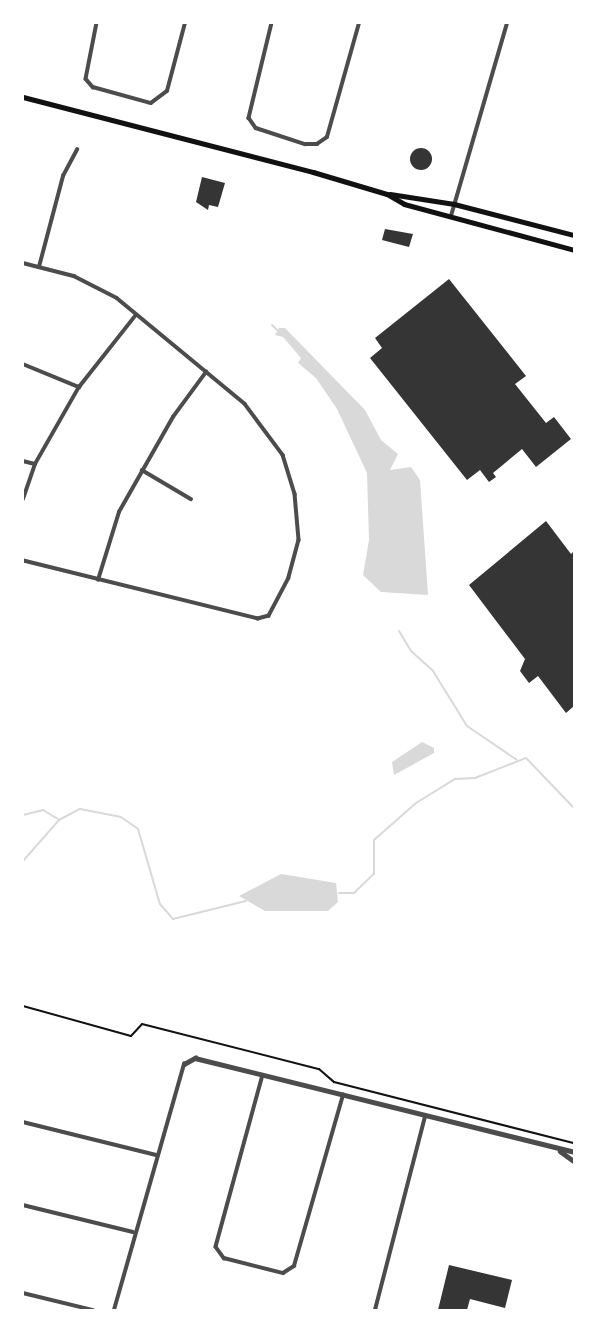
<!DOCTYPE html>
<html>
<head>
<meta charset="utf-8">
<style>
  body { margin:0 }
  #map { position:relative; width:597px; height:1333px; overflow:hidden; background:#fff; font-family:"Open Sans",sans-serif }
  div>[style] { position:absolute }
  [style*='--x'] { left:calc(var(--x)*1px); top:calc(var(--y)*1px); width:calc(var(--w)*1px); rotate:calc(var(--a)*1deg) }
  .water>* { inset:0; background:#d9d9d9 }
  .stream>* { height:2px; margin:-1px; padding:0 1px; transform-origin:1px; border-radius:1px; background:#d9d9d9 }
  .building>* { inset:0; background:#353535 }
  .round { border-radius:50% }
  .path>* { height:2px; margin:-1px; padding:0 1px; transform-origin:1px; border-radius:1px; background:#111 }
  .minor>* { height:3.5px; margin:-1.75px; padding:0 1.75px; transform-origin:1.75px; border-radius:1.75px; background:#4c4c4c }
  .tertiary>* { height:4.5px; margin:-2.25px; padding:0 2.25px; transform-origin:2.25px; border-radius:2.25px; background:#4c4c4c }
  .primary>* { height:5px; margin:-2.5px; padding:0 2.5px; transform-origin:2.5px; border-radius:2.5px; background:#111 }
  span { translate:-50% -50%; white-space:nowrap; text-align:center; line-height:1.15; -webkit-text-stroke:7px #fff; paint-order:stroke }
  .frame { position:absolute; inset:0; border:24px solid #fff; pointer-events:none }
</style>
</head>
<body>
<div id="map">
  <div class="water">
    <div style="clip-path:polygon(279px 328px,285px 328px,365px 410px,381px 440px,398px 454px,390px 470px,411px 467px,420px 480px,428px 595px,381px 592px,363px 575px,369px 540px,367px 473px,337px 409px,316px 378px,298px 363px,301px 358px,283px 337px,275px 335px)"></div>
    <div style="clip-path:polygon(422px 742px,434px 748px,434px 753px,394px 775px,392px 762px)"></div>
    <div style="clip-path:polygon(281px 874px,336px 883px,338px 902px,328px 911px,265px 911px,239px 896px)"></div>
  </div>
  <div class="stream">
    <div style="--x:272;--y:325;--w:10;--a:45"></div>
    <div style="--x:399;--y:631;--w:23;--a:59"></div>
    <div style="--x:411;--y:651;--w:30;--a:42"></div>
    <div style="--x:433;--y:671;--w:65;--a:58.3"></div>
    <div style="--x:467;--y:726;--w:60;--a:34.2"></div>
    <div style="--x:23;--y:815;--w:21;--a:-14"></div>
    <div style="--x:43;--y:810;--w:17;--a:31"></div>
    <div style="--x:23;--y:861;--w:55;--a:-48.7"></div>
    <div style="--x:59;--y:820;--w:24;--a:-28"></div>
    <div style="--x:80;--y:809;--w:42;--a:11"></div>
    <div style="--x:121;--y:817;--w:21;--a:35"></div>
    <div style="--x:138;--y:829;--w:78;--a:73.7"></div>
    <div style="--x:160;--y:904;--w:20;--a:49"></div>
    <div style="--x:173;--y:919;--w:75;--a:-13.9"></div>
    <div style="--x:339;--y:893;--w:15;--a:0"></div>
    <div style="--x:354;--y:893;--w:28;--a:-44"></div>
    <div style="--x:374;--y:874;--w:34;--a:-90"></div>
    <div style="--x:374;--y:840;--w:56;--a:-41.4"></div>
    <div style="--x:416;--y:803;--w:46;--a:-31.6"></div>
    <div style="--x:455;--y:779;--w:20;--a:-3"></div>
    <div style="--x:475;--y:778;--w:55;--a:-21.4"></div>
    <div style="--x:526;--y:758;--w:69;--a:46.2"></div>
  </div>
  <div class="building">
    <div class="round" style="left:410px;top:148px;width:22px;height:22px"></div>
    <div style="clip-path:polygon(202px 177px,225px 183px,218px 207px,209px 205px,208px 210px,196px 202px)"></div>
    <div style="clip-path:polygon(385px 229px,413px 234px,409px 247px,382px 240px)"></div>
    <div style="clip-path:polygon(449px 279px,526px 376px,515px 384px,546px 423px,554px 417px,571px 439px,536px 467px,522px 449px,493px 473px,496px 477px,489px 482px,480px 470px,467px 480px,370px 358px,382px 348px,375px 338px)"></div>
    <div style="clip-path:polygon(546px 521px,571px 554px,574px 551px,574px 706px,566px 713px,538px 676px,529px 683px,520px 671px,525px 659px,469px 585px)"></div>
    <div style="clip-path:polygon(449px 1265px,512px 1280px,505px 1308px,470px 1299px,467px 1310px,438px 1310px)"></div>
  </div>
  <div class="path">
    <div style="--x:23;--y:1006;--w:112;--a:15.5"></div>
    <div style="--x:131;--y:1036;--w:16;--a:-47"></div>
    <div style="--x:142;--y:1024;--w:183;--a:14.3"></div>
    <div style="--x:319;--y:1069;--w:20;--a:41"></div>
    <div style="--x:334;--y:1082;--w:248;--a:14.3"></div>
  </div>
  <div class="minor">
    <div style="--x:97;--y:23;--w:57;--a:101.1"></div>
    <div style="--x:86;--y:79;--w:11;--a:49"></div>
    <div style="--x:93;--y:87;--w:60;--a:15.4"></div>
    <div style="--x:151;--y:103;--w:20;--a:-37"></div>
    <div style="--x:167;--y:91;--w:70;--a:-75.2"></div>
    <div style="--x:272;--y:23;--w:98;--a:103.6"></div>
    <div style="--x:249;--y:118;--w:12;--a:55"></div>
    <div style="--x:256;--y:128;--w:52;--a:18.1"></div>
    <div style="--x:305;--y:144;--w:12;--a:0"></div>
    <div style="--x:317;--y:144;--w:12;--a:-35"></div>
    <div style="--x:327;--y:137;--w:118;--a:-74.3"></div>
    <div style="--x:451;--y:216;--w:201;--a:-73.8"></div>
    <div style="--x:23;--y:263;--w:53;--a:14.3"></div>
    <div style="--x:74;--y:276;--w:48;--a:27.1"></div>
    <div style="--x:117;--y:298;--w:166;--a:39.6"></div>
    <div style="--x:245;--y:404;--w:64;--a:53.3"></div>
    <div style="--x:283;--y:455;--w:41;--a:72.9"></div>
    <div style="--x:295;--y:494;--w:46;--a:85"></div>
    <div style="--x:299;--y:540;--w:39;--a:105"></div>
    <div style="--x:289;--y:578;--w:43;--a:117.8"></div>
    <div style="--x:269;--y:616;--w:11;--a:165"></div>
    <div style="--x:258;--y:619;--w:242;--a:-166.1"></div>
    <div style="--x:39;--y:267;--w:94;--a:-75.2"></div>
    <div style="--x:63;--y:176;--w:30;--a:-62"></div>
    <div style="--x:23;--y:364;--w:61;--a:22.3"></div>
    <div style="--x:23;--y:461;--w:12;--a:14"></div>
    <div style="--x:142;--y:470;--w:57;--a:30.6"></div>
    <div style="--x:23;--y:499;--w:37;--a:-71"></div>
    <div style="--x:35;--y:464;--w:89;--a:-60.3"></div>
    <div style="--x:79;--y:387;--w:90;--a:-51.7"></div>
    <div style="--x:98;--y:580;--w:71;--a:-72.8"></div>
    <div style="--x:119;--y:512;--w:109;--a:-60.4"></div>
    <div style="--x:173;--y:417;--w:56;--a:-53.7"></div>
    <div style="--x:263;--y:1075;--w:178;--a:105.3"></div>
    <div style="--x:216;--y:1247;--w:14;--a:54"></div>
    <div style="--x:224;--y:1258;--w:61;--a:14.3"></div>
    <div style="--x:283;--y:1273;--w:13;--a:-32"></div>
    <div style="--x:294;--y:1266;--w:178;--a:-74"></div>
    <div style="--x:23;--y:1122;--w:137;--a:13.9"></div>
    <div style="--x:23;--y:1205;--w:113;--a:13.8"></div>
    <div style="--x:23;--y:1293;--w:72;--a:13.7"></div>
    <div style="--x:114;--y:1310;--w:256;--a:-74.1"></div>
    <div style="--x:375;--y:1310;--w:200;--a:-75.5"></div>
  </div>
  <div class="tertiary">
    <div style="--x:184;--y:1064;--w:13;--a:-29"></div>
    <div style="--x:195;--y:1058;--w:390;--a:13.9"></div>
    <div style="--x:560;--y:1151;--w:17;--a:36"></div>
  </div>
  <div class="primary">
    <div style="--x:23;--y:97;--w:300;--a:14.5"></div>
    <div style="--x:313;--y:172;--w:77;--a:16.6"></div>
    <div style="--x:387;--y:194;--w:20;--a:30"></div>
    <div style="--x:404;--y:204;--w:176;--a:15.1"></div>
    <div style="--x:390;--y:194;--w:65;--a:8.9"></div>
    <div style="--x:454;--y:204;--w:124;--a:14.5"></div>
  </div>
  <div class="frame"></div>
</div>
</body>
</html>
